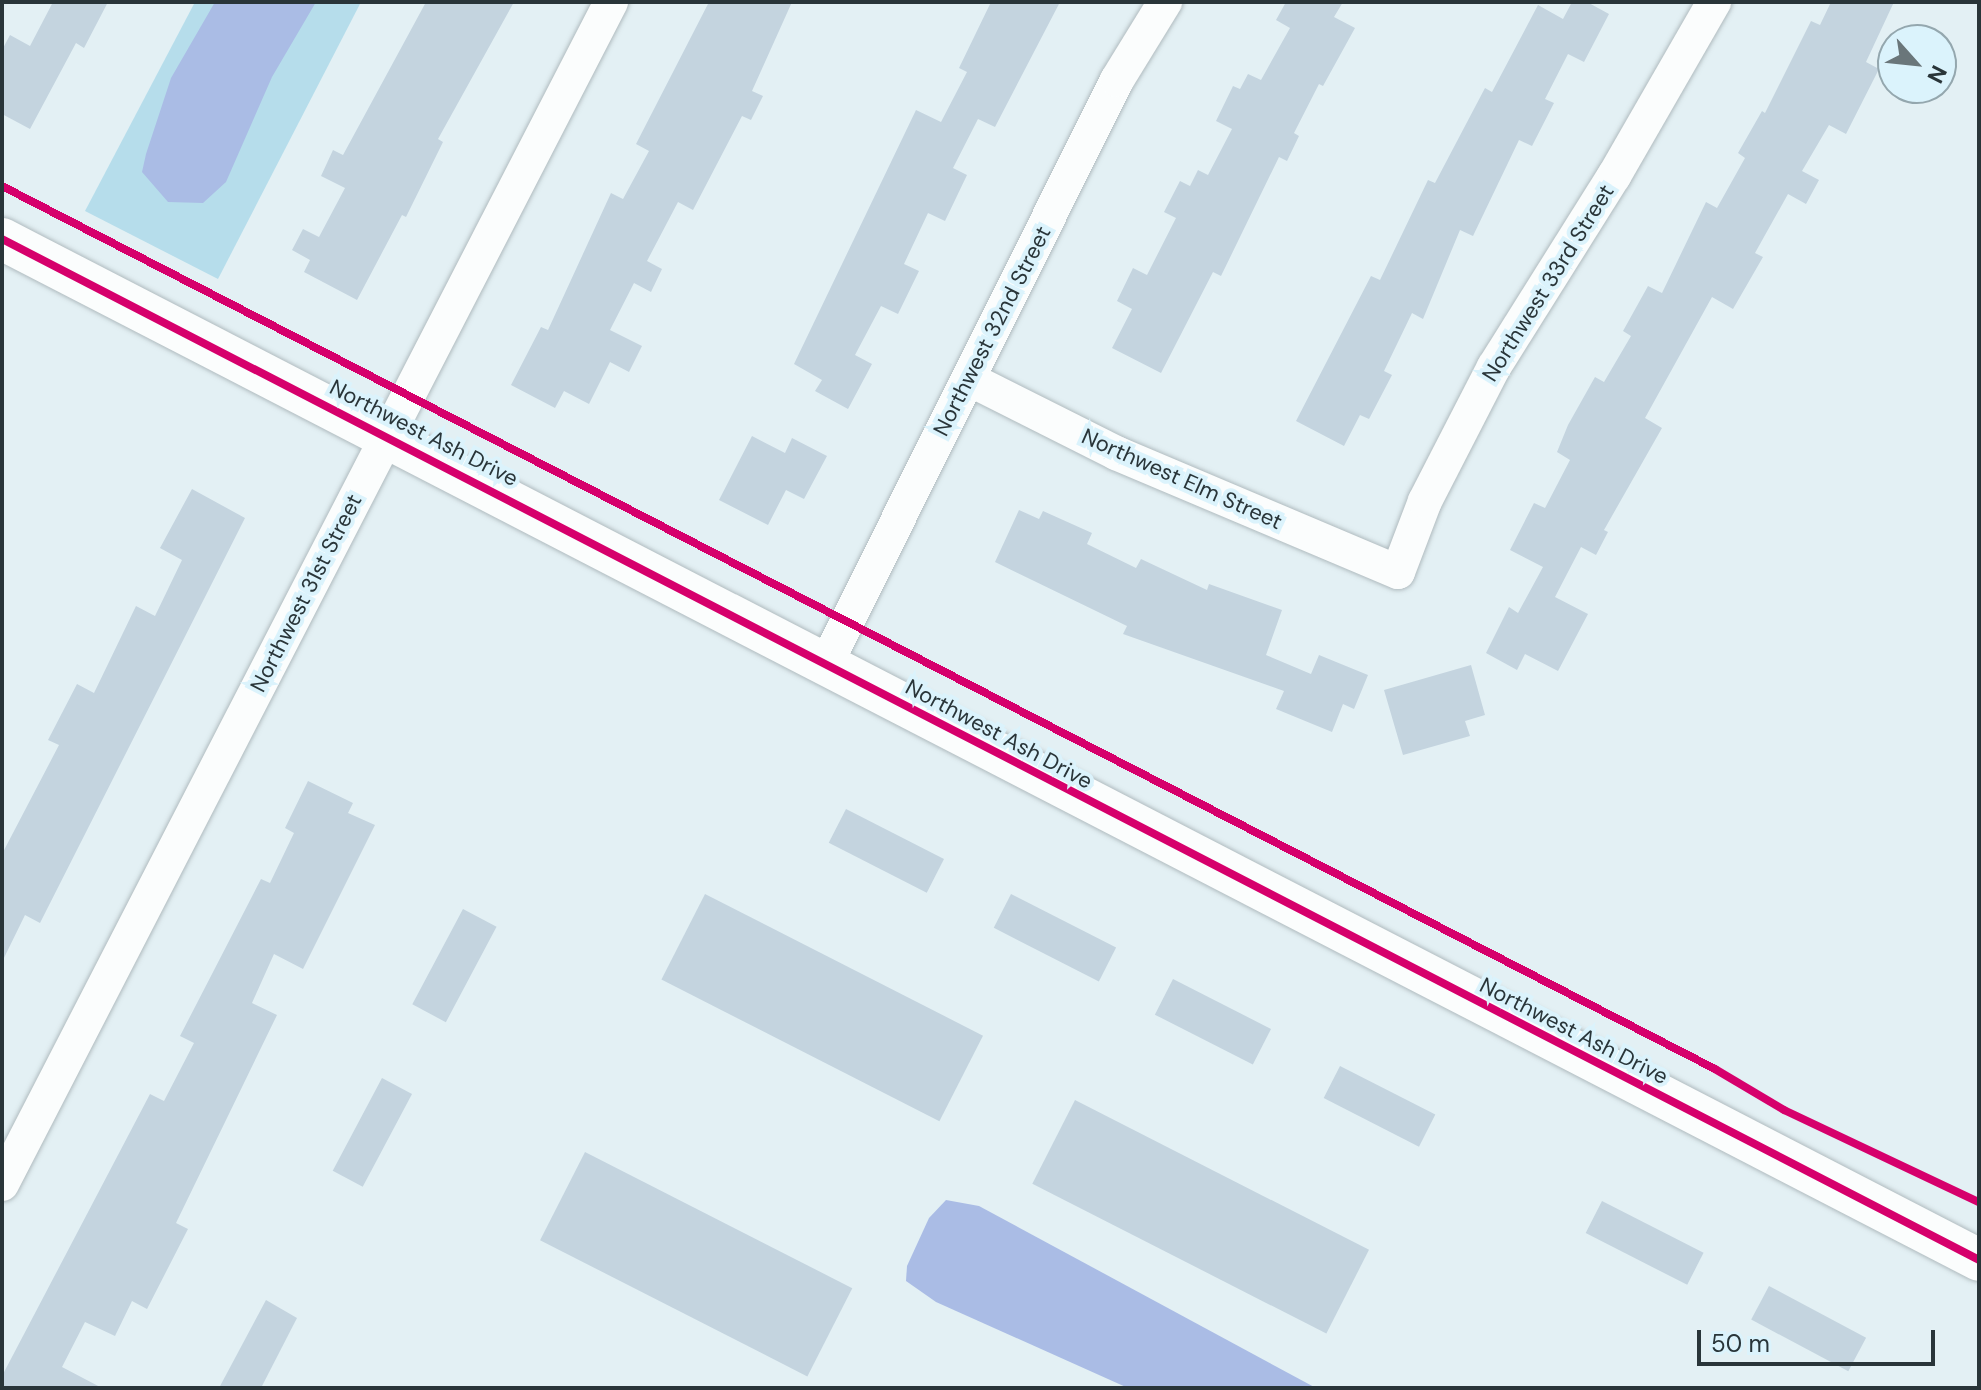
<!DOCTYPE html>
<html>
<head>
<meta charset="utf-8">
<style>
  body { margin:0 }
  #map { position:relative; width:1981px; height:1390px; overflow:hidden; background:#e3f0f4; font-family:"DM Sans",sans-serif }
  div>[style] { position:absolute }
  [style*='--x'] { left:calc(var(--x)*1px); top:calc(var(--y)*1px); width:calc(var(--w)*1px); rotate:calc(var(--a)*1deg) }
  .green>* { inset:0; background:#b6ddeb }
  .water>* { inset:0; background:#aabce5 }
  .building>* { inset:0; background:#c4d4df; transform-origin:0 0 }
  .roads { filter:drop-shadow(0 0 2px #b0bbbf) drop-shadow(0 0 2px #b0bbbf) }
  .minor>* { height:34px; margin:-17px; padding:0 17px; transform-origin:17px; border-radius:17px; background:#fbfdfd }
  .tertiary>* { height:42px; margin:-21px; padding:0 21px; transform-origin:21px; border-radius:21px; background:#fbfdfd }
  .cycleway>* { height:8px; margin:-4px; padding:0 4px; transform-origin:4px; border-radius:4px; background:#d6006c }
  span { translate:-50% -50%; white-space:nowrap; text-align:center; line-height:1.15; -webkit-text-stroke:8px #dbf3fc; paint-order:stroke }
  .street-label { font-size:22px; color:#293539 }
  .frame { position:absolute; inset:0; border:4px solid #293539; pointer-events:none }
  .north { position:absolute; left:1877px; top:24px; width:80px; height:80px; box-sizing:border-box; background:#dbf3fc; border:2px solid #94a7ae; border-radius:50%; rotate:117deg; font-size:22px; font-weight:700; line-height:32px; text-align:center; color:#293539 }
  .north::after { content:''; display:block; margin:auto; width:28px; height:36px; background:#6a767a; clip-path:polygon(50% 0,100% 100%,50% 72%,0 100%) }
  .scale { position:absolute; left:1697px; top:1330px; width:238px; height:36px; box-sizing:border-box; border:4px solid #293539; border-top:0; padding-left:10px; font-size:24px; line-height:28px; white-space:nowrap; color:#293539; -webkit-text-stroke:6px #dbf3fc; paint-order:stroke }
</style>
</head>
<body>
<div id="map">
  <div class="green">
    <div style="clip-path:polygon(195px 2px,361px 2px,218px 279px,85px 211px)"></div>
  </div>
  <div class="water">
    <div style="clip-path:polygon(215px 2px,316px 2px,272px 77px,226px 182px,203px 203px,168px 202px,142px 172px,146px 154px,171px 78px)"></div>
    <div style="clip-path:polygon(946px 1200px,979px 1206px,1316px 1388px,1128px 1388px,936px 1302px,906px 1281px,907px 1266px,929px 1218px)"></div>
  </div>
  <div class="building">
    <div style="clip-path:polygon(53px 2px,108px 2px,84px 48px,76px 43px,30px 129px,2px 114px,2px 50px,10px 35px,30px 46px)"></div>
    <div style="clip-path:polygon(426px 2px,514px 2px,438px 139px,443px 142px,406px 217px,402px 215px,357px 300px,304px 272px,310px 260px,292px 250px,303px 229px,319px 237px,345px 188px,321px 176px,333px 150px,343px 155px)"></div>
    <div style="clip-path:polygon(709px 2px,792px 2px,752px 91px,763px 96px,751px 120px,742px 116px,693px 210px,678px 202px,647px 261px,662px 269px,651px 292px,634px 283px,610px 330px,642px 346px,629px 372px,610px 362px,589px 404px,564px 391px,555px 408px,511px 385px,541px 327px,548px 330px,611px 193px,623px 199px,649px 151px,636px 144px)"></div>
    <div style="clip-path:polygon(991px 2px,1060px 2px,995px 127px,978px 119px,953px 168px,967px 175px,945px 221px,928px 213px,904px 264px,919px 271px,898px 314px,881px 306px,855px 355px,872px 364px,848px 409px,815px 391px,822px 380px,794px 364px,916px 110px,941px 122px,967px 72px,959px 68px)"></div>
    <div style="clip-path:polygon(1286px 2px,1343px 2px,1334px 17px,1355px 28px,1323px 86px,1319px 84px,1294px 133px,1299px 136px,1287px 161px,1279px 157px,1221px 276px,1213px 272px,1161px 373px,1112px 348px,1132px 309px,1117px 301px,1133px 268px,1147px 275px,1176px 218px,1164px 212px,1180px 181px,1190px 186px,1198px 170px,1208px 175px,1232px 129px,1216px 121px,1233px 86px,1240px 89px,1248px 74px,1261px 80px,1290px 28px,1276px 20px)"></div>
    <div style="clip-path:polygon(1572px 2px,1587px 2px,1609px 14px,1584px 62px,1568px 54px,1545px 99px,1554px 103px,1532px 146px,1519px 140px,1473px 236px,1460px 230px,1423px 319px,1412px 313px,1384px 371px,1392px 375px,1369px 419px,1360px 415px,1344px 446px,1296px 421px,1371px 276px,1380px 280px,1428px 180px,1435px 183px,1485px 88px,1492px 92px,1538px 5px,1563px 19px)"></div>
    <div style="clip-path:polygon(1831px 2px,1894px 2px,1866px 62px,1879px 69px,1846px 134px,1829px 125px,1802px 171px,1819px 180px,1806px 204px,1788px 194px,1755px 253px,1763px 257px,1733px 309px,1712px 297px,1645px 418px,1662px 428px,1604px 530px,1608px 532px,1596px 555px,1581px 547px,1555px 597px,1588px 614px,1558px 671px,1525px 654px,1517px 670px,1486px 653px,1509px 607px,1518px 613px,1543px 567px,1510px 550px,1534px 503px,1545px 508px,1570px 460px,1557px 452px,1568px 425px,1595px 377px,1604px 382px,1631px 336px,1623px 331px,1648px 286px,1662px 293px,1706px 202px,1717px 208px,1745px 158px,1738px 153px,1762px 111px,1765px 113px,1811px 21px,1820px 25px)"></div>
    <div style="clip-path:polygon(752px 436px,785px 453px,792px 438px,827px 456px,804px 499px,786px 490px,768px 525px,719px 500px)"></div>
    <div style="clip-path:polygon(192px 489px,245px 518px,40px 923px,25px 915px,2px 962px,2px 854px,59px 745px,48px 740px,77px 684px,94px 693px,136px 606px,155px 616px,182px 560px,160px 548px)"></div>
    <div style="clip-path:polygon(1019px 510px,1039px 519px,1043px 511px,1092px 533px,1087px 544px,1136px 568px,1141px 559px,1207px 590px,1209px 584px,1282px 610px,1266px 655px,1311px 674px,1319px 655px,1368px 675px,1354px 709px,1343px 704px,1332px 732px,1276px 709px,1284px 691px,1123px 634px,1127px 626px,995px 562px)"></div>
    <div style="clip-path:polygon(1471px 665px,1485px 715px,1465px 721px,1470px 736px,1403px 755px,1384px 690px)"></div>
    <div style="clip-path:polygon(308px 781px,353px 803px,348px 813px,375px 825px,303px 969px,274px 954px,252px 1003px,277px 1015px,176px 1223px,188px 1229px,147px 1309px,132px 1301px,115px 1336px,85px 1322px,62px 1367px,102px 1388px,2px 1388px,2px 1376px,150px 1094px,164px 1101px,194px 1043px,180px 1036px,261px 879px,270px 883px,294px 833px,285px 828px)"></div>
    <div style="left:846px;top:809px;width:110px;height:38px;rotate:27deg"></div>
    <div style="left:705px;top:894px;width:312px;height:96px;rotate:27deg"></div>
    <div style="left:1011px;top:894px;width:118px;height:38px;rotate:27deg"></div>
    <div style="left:463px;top:909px;width:38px;height:108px;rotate:28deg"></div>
    <div style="left:1173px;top:979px;width:110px;height:40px;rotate:27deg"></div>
    <div style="left:1340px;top:1066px;width:107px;height:36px;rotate:27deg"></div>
    <div style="left:382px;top:1078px;width:34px;height:105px;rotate:28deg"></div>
    <div style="left:1075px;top:1100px;width:330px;height:94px;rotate:27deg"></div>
    <div style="left:585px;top:1152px;width:300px;height:99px;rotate:27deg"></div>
    <div style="left:1602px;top:1201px;width:114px;height:36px;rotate:27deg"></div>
    <div style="left:1769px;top:1286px;width:110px;height:38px;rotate:28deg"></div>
    <div style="clip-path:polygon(266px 1300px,297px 1318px,261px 1388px,219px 1388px)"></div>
  </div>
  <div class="roads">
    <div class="minor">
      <div style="--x:969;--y:379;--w:165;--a:26.7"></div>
      <div style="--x:1116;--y:453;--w:306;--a:22.9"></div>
      <div style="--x:1398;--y:572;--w:76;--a:-69.2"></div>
      <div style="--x:1425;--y:501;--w:151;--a:-62.8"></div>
      <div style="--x:1494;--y:367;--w:226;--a:-57.9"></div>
      <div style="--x:1614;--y:176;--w:201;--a:-60.1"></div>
      <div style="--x:826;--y:664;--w:652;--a:-63.51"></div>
      <div style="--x:1117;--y:80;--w:92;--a:-58.4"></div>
      <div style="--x:2;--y:1184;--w:1330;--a:-62.74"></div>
    </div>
    <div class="tertiary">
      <div style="--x:2;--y:239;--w:2225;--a:27.31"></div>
    </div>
  </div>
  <div class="cycleway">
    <div style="--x:2;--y:186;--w:1927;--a:27.27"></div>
    <div style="--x:1715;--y:1069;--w:80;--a:30.7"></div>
    <div style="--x:1784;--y:1110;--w:216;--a:25.3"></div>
    <div style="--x:2;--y:239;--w:2225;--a:27.31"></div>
  </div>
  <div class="street-label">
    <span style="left:1548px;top:283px;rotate:-58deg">Northwest 33rd Street</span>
    <span style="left:992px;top:331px;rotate:-63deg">Northwest 32nd Street</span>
    <span style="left:424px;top:433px;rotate:27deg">Northwest Ash Drive</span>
    <span style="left:1182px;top:479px;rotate:24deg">Northwest Elm Street</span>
    <span style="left:306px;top:593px;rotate:-63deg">Northwest 31st Street</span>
    <span style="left:999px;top:734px;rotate:28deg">Northwest Ash Drive</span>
    <span style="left:1574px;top:1031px;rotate:27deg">Northwest Ash Drive</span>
  </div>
  <div class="frame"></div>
  <div class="north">N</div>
  <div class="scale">50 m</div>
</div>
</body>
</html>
